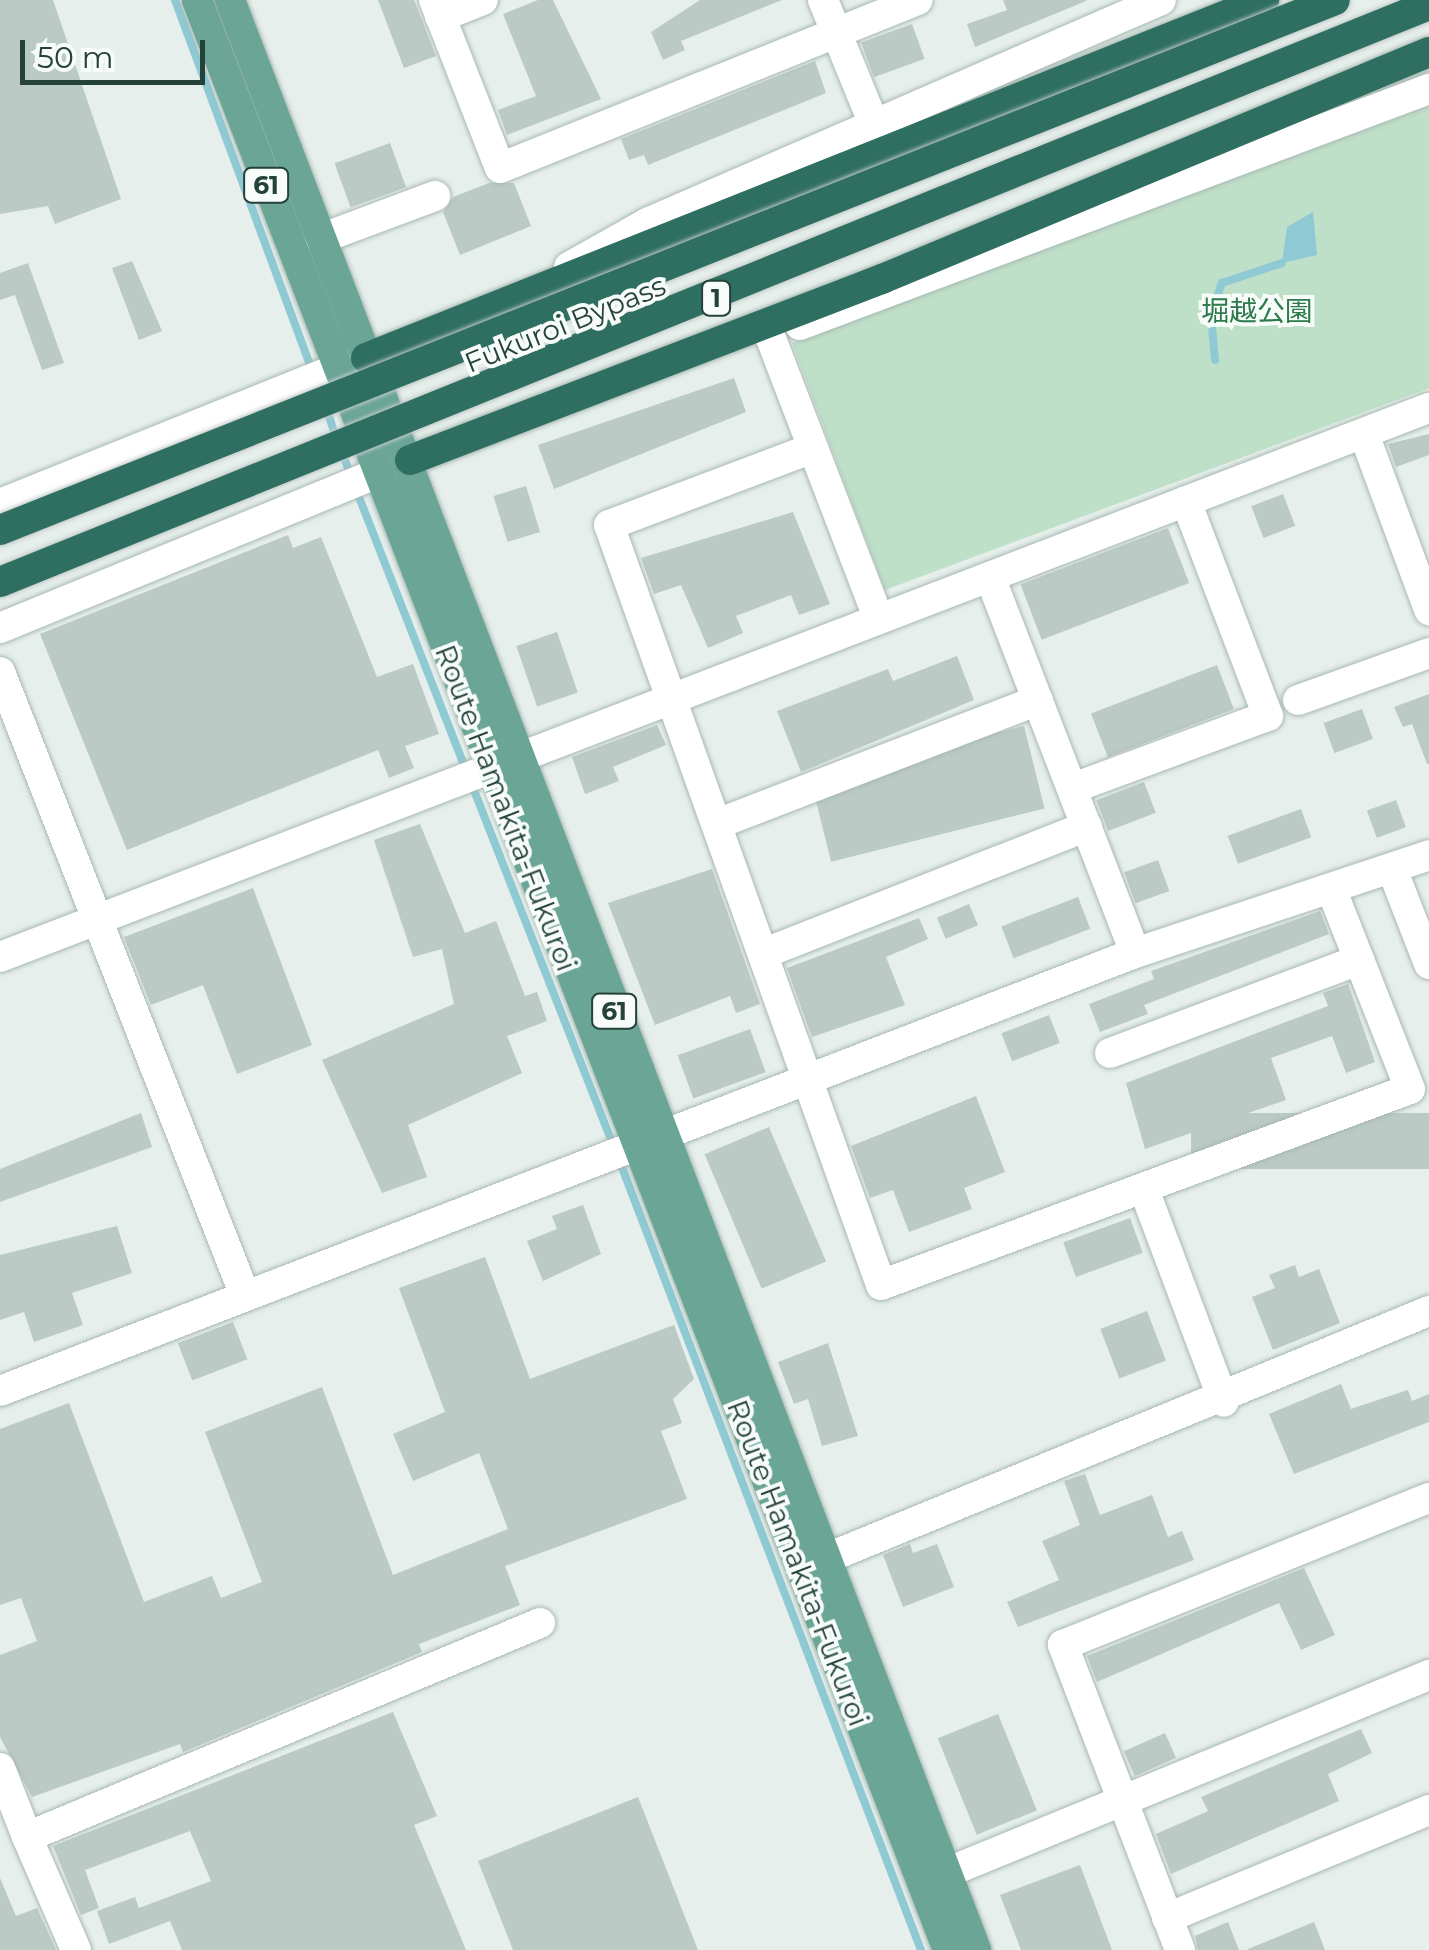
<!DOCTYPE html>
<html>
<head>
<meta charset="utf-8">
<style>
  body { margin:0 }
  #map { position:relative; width:1429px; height:1950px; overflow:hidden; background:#e6efeb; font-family:Montserrat,"Noto Sans JP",sans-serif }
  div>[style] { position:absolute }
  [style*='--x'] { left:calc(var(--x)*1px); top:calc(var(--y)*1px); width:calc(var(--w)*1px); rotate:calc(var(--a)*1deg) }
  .green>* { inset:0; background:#bfe0c8 }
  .water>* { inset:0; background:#8ec9d4 }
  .stream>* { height:8px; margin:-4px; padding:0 4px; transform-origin:4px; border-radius:4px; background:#8ec9d4 }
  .building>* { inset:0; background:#bbcac4; transform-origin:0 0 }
  .roads { filter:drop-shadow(0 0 2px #a8b8b2) drop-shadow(0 0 2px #a8b8b2) }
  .minor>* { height:30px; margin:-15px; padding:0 15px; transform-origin:15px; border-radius:15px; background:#fff }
  .major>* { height:30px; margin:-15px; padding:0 15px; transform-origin:15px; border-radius:15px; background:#6aa596 }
  .highway>* { height:30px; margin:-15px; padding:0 15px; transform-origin:15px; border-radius:15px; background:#2f6f62 }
  .bridges { filter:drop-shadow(0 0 2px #c2cac8) drop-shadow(0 0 2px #c2cac8) }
  .highway-bridge>* { height:30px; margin:-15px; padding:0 15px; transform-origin:15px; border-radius:15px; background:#2f6f62 }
  span { translate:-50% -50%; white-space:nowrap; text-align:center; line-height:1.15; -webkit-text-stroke:8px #f7fbf9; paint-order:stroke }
  .shield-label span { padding:2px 8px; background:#f7fbf9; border:2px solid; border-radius:8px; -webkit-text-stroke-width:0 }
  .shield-label { font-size:25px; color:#24423a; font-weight:700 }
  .park-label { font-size:28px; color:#2d7a4b }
  .street-label { font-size:28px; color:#24423a }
  .scale { position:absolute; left:20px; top:40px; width:185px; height:45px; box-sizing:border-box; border:5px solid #24423a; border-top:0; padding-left:12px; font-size:30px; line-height:35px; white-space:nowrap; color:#24423a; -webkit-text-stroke:8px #f7fbf9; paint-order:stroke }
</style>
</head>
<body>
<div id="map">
  <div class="green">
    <div style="clip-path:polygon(1429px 106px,1429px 388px,885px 590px,792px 343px)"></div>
  </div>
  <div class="water">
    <div style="clip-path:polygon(1313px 212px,1317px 255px,1282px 263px,1287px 227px)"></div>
  </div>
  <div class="stream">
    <div style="--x:175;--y:0;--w:395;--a:69.7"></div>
    <div style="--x:1215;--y:360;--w:44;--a:-95.2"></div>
    <div style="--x:1211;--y:316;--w:35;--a:-72"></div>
    <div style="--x:1222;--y:283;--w:63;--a:-18.4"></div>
    <div style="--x:326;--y:407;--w:32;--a:72"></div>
    <div style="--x:341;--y:450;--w:31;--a:69"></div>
    <div style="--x:357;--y:492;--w:301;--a:68.6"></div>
    <div style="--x:472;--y:785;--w:386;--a:68.6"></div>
    <div style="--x:618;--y:1157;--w:849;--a:69.09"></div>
  </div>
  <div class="building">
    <div style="clip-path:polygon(0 0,53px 0,121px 199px,55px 224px,48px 206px,0 214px)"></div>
    <div style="clip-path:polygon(378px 0,414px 0,436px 56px,404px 68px)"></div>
    <div style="clip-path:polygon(538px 0,553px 0,601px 99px,507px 135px,498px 110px,536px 96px,503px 14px)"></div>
    <div style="clip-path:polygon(700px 0,782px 0,681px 41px,685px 50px,663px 60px,651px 32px)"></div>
    <div style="clip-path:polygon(1003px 0,1086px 0,1086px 1px,975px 47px,967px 24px,1007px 10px)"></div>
    <div style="left:912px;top:24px;width:37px;height:54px;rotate:70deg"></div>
    <div style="clip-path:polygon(815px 61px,826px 93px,648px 165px,644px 155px,629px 160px,621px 139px)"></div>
    <div style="left:390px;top:143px;width:47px;height:59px;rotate:70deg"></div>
    <div style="clip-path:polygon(489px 183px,514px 183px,531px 226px,460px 255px,443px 212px,453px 197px)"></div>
    <div style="clip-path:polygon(132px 261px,162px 331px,139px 340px,112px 268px)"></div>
    <div style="clip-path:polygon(28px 263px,64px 363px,42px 370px,15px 295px,0 300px,0 273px)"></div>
    <div style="clip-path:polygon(734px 378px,746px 412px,554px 489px,538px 445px)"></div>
    <div style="clip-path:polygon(1429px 434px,1429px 455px,1396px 467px,1388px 444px)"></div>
    <div style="left:526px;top:486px;width:48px;height:34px;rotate:73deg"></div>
    <div style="left:1283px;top:494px;width:34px;height:34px;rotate:69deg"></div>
    <div style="clip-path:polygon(793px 512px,830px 604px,799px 615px,791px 595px,736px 616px,743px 633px,708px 648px,681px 585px,654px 594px,641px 558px)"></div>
    <div style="left:1168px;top:528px;width:59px;height:158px;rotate:69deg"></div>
    <div style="clip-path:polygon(288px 535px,293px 548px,321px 537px,377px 677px,413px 664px,439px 734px,405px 746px,414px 768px,389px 778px,378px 750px,127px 850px,40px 634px)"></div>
    <div style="left:557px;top:632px;width:64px;height:43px;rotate:71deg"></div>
    <div style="clip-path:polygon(957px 656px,974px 700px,801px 772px,777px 711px,888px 669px,893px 681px)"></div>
    <div style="left:1217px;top:665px;width:47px;height:135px;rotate:69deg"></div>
    <div style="clip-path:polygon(1429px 694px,1429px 764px,1427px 764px,1412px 724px,1403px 727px,1394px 707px)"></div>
    <div style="left:1362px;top:709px;width:32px;height:41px;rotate:70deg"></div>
    <div style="clip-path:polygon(657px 725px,666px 745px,613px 767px,619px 781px,585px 794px,572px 757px)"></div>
    <div style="left:1024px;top:726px;width:85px;height:220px;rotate:76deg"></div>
    <div style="left:1144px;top:782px;width:33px;height:51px;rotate:69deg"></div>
    <div style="left:1396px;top:800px;width:29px;height:31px;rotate:70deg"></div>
    <div style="left:1301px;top:809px;width:30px;height:78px;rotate:70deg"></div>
    <div style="clip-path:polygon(420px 824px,465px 933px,496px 921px,525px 996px,537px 992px,547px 1021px,507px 1036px,522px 1073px,408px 1125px,427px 1177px,382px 1193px,322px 1060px,454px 1004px,442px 949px,413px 957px,374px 840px)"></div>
    <div style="left:1158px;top:860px;width:33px;height:36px;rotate:70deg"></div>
    <div style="clip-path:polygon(712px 869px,760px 1004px,736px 1013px,730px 996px,655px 1025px,608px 903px)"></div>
    <div style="clip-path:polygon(253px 888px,312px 1045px,237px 1074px,203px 985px,151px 1005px,124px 937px)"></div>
    <div style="left:1078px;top:897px;width:34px;height:82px;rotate:69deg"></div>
    <div style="left:969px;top:904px;width:23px;height:35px;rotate:67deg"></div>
    <div style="clip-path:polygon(1320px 911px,1329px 934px,1144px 1005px,1148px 1014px,1100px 1032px,1089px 1004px,1154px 979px,1151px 971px)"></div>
    <div style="clip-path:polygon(919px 918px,928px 939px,886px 957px,905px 1005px,812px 1037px,787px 968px)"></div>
    <div style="clip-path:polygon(1348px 984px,1375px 1062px,1346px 1073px,1332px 1036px,1271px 1058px,1286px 1100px,1145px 1149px,1126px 1083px,1328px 1006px,1323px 993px)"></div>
    <div style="left:1049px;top:1015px;width:30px;height:51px;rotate:69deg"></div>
    <div style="left:750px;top:1029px;width:46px;height:77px;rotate:70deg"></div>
    <div style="clip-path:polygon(976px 1096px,1005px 1172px,964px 1188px,972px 1209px,909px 1232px,893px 1190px,870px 1198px,851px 1146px)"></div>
    <div style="clip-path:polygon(141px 1113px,152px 1147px,0 1202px,0 1169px)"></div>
    <div style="left:1429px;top:1113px;width:56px;height:238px;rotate:90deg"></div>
    <div style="left:769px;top:1127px;width:146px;height:70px;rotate:67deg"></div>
    <div style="clip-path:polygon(583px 1205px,601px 1254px,543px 1281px,527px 1241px,557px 1229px,552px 1216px)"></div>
    <div style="left:1130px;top:1218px;width:37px;height:71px;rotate:70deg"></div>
    <div style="clip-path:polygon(117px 1226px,132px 1273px,72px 1293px,83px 1325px,34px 1342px,24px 1312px,0 1320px,0 1255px)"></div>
    <div style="clip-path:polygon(485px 1257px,530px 1379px,674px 1325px,694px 1379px,673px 1399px,682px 1423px,661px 1431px,687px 1499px,505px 1566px,520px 1605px,419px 1644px,422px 1652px,183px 1752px,180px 1744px,32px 1797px,0 1737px,0 1655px,37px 1641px,21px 1598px,0 1605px,0 1429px,69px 1403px,144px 1602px,212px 1576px,221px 1598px,262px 1582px,205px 1432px,322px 1387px,393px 1575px,508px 1529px,479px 1453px,413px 1481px,393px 1434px,445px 1412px,399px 1288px)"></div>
    <div style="clip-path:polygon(1295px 1265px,1299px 1277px,1319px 1269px,1340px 1323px,1273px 1350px,1252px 1297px,1275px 1288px,1269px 1275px)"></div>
    <div style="left:1147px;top:1311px;width:53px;height:50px;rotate:69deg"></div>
    <div style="left:233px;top:1322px;width:40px;height:59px;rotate:69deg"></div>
    <div style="clip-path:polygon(828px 1343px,858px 1436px,822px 1446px,808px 1399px,794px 1404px,778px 1362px)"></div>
    <div style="clip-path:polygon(1341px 1384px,1351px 1409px,1408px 1390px,1412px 1401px,1429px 1394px,1429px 1422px,1294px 1474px,1269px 1414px)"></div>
    <div style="clip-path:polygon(1085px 1474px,1100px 1515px,1152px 1495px,1168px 1537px,1182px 1531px,1194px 1560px,1018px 1627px,1007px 1602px,1059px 1580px,1042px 1541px,1080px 1525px,1064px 1481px)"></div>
    <div style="clip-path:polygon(910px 1544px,913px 1553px,937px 1544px,954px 1587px,903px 1607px,883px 1555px)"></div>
    <div style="clip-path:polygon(1304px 1568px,1335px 1635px,1301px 1650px,1279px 1603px,1097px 1682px,1087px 1656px)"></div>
    <div style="clip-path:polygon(393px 1712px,437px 1816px,414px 1825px,466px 1950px,182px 1950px,170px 1921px,109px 1944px,97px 1911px,135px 1897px,139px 1908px,211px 1881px,190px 1831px,85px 1870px,99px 1908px,81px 1915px,53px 1846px)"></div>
    <div style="left:998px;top:1714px;width:104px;height:65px;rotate:68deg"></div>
    <div style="clip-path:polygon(1361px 1729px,1372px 1753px,1328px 1774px,1339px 1801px,1171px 1874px,1156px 1834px,1208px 1811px,1201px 1797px)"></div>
    <div style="left:1165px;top:1733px;width:27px;height:45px;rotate:66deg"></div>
    <div style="clip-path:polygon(638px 1797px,698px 1950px,513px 1950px,478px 1861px)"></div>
    <div style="clip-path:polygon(1080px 1865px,1112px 1950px,1021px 1950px,1000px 1895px)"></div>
    <div style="clip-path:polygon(0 1878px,16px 1916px,37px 1908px,56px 1950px,0 1950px)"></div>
    <div style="clip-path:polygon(1228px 1922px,1239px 1950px,1198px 1950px,1195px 1936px)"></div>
    <div style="clip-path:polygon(1314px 1922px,1325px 1950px,1248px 1950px,1248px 1949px)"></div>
  </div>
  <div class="roads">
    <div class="minor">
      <div style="--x:434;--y:0;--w:180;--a:68.6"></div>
      <div style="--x:500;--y:168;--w:450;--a:-21.9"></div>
      <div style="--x:823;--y:0;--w:137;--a:67.7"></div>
      <div style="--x:440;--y:17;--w:46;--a:-21.6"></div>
      <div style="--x:320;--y:239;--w:123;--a:-20.5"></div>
      <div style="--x:569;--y:267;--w:90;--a:-29.4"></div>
      <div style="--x:647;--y:223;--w:560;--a:-23.45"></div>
      <div style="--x:800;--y:325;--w:672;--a:-20.57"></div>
      <div style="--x:770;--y:336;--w:302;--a:69"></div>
      <div style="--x:1364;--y:434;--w:188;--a:69.7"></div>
      <div style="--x:813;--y:448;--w:218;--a:159.3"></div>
      <div style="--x:609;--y:525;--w:807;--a:70.31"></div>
      <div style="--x:881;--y:1285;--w:564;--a:-20.33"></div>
      <div style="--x:1410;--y:1089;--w:213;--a:-111.5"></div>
      <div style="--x:0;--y:504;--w:387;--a:-21.9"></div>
      <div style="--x:990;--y:577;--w:403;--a:68.9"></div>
      <div style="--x:0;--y:628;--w:435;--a:-22.3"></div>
      <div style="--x:0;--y:672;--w:667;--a:68.55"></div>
      <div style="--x:1298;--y:700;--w:139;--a:-19.7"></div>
      <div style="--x:1073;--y:788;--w:208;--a:-20.3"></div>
      <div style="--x:1268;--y:716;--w:230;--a:-110.9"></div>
      <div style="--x:717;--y:824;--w:344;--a:-21.1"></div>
      <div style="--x:1392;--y:869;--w:102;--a:68.7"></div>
      <div style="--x:765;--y:953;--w:346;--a:-21.5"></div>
      <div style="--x:0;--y:957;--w:1531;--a:-21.02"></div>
      <div style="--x:1110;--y:1053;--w:266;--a:-20.5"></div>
      <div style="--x:1145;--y:1192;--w:224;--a:69.4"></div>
      <div style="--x:0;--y:1391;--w:1217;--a:-21.1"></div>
      <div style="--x:1135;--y:953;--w:310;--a:-18.4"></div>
      <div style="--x:803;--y:1568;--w:677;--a:-22.32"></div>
      <div style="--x:0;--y:1768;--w:74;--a:68.6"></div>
      <div style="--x:924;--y:1882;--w:546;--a:-22.29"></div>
      <div style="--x:1167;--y:1918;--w:283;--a:-22.4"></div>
      <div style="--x:76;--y:1950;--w:123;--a:-113.4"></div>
      <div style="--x:27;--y:1837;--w:556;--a:-22.64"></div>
      <div style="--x:1180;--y:1950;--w:327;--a:-111"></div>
      <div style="--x:1063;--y:1645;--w:394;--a:-21.9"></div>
    </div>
    <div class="major">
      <div style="--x:197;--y:0;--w:2090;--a:68.94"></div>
      <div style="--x:230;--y:0;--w:2088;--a:69.06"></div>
    </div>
    <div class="highway">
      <div style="--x:366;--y:358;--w:967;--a:-21.74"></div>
      <div style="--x:410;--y:460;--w:506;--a:-20.98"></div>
      <div style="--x:882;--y:279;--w:592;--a:-22.54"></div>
    </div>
  </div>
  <div class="bridges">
    <div class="highway-bridge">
      <div style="--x:0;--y:530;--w:1436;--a:-21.65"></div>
      <div style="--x:0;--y:582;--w:1541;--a:-21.99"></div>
    </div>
  </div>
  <div class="shield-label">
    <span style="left:266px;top:185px">61</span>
    <span style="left:716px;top:298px">1</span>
    <span style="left:614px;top:1011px">61</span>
  </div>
  <div class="park-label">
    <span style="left:1257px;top:311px">堀越公園</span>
  </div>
  <div class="street-label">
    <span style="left:565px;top:324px;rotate:-22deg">Fukuroi Bypass</span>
    <span style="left:506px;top:808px;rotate:69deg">Route Hamakita-Fukuroi</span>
    <span style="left:798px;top:1563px;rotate:69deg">Route Hamakita-Fukuroi</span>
  </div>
  <div class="scale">50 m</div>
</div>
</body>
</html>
